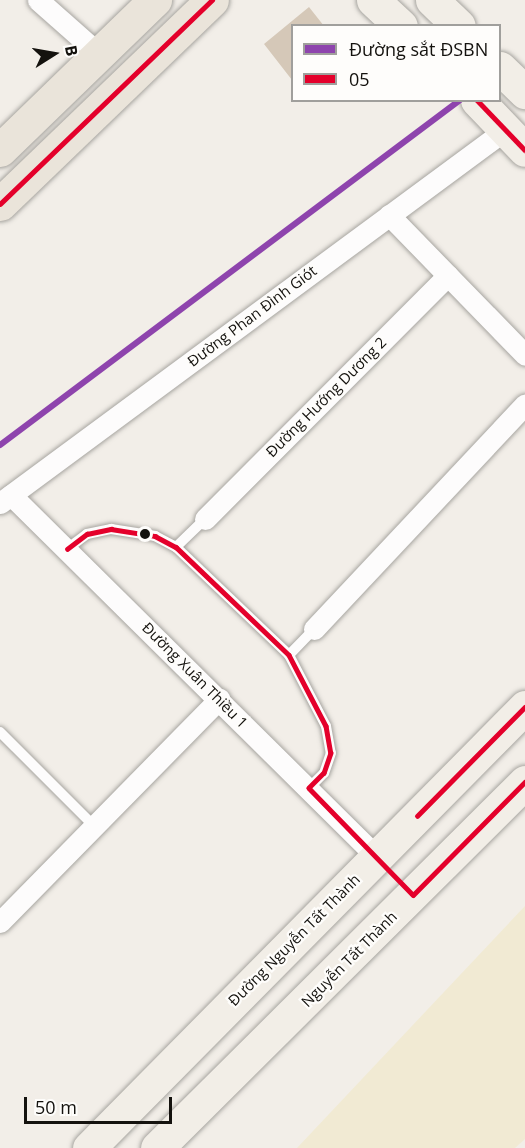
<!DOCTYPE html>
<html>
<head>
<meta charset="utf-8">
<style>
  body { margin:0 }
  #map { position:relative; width:525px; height:1148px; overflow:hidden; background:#f2eee8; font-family:"Open Sans",sans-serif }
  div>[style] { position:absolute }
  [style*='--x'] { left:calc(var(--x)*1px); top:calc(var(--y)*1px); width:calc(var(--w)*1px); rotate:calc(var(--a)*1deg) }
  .sand>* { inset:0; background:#f1ead3 }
  .building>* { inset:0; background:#d5c8b8 }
  .roads { filter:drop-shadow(0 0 2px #a7a5a0) drop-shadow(0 0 2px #a7a5a0) }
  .lane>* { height:10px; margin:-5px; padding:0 5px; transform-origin:5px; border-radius:5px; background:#fdfcfc }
  .street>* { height:21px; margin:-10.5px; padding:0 10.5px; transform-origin:10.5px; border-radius:10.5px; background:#fdfcfc }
  .primary>* { height:33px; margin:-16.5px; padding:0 16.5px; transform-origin:16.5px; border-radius:16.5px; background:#f2eee7 }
  .highway>* { height:33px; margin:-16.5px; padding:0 16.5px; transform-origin:16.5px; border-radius:16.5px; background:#eae4da }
  .bus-1>* { height:4.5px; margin:-2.25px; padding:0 2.25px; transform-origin:2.25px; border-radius:2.25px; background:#e4002b }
  .rail-1>* { height:6px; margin:-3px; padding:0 3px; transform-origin:3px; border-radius:3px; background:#8e44ad }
  .dots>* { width:16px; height:16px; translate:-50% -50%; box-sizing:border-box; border:3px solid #fefdfb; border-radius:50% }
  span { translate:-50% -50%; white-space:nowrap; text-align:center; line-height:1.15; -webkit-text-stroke:4.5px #fefdfb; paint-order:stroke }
  .street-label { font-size:15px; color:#14120e }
  .legend { position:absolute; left:291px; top:24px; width:210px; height:78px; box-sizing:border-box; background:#fefdfb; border:2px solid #a09f9c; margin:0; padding:8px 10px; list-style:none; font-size:18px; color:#14120e }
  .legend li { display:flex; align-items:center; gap:12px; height:30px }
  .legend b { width:30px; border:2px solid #a09f9c }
  .north { position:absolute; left:24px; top:24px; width:60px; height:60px; -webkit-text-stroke:4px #fefdfb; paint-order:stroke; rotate:79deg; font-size:16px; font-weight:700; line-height:24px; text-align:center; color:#14120e }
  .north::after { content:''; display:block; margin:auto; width:21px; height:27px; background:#14120e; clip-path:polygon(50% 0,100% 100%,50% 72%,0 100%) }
  .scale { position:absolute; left:24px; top:1097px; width:148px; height:27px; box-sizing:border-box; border:3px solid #14120e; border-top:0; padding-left:8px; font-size:18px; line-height:21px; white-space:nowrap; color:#14120e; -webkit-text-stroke:4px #fefdfb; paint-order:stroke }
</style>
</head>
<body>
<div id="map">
  <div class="sand">
    <div style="clip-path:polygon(525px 906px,525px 1139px,515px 1148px,297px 1148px)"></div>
  </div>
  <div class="building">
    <div style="clip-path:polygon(309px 7px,324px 26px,292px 26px,292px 80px,264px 44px)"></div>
  </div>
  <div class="roads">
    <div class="lane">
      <div style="--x:176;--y:547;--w:40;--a:-44"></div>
      <div style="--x:67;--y:549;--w:25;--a:-37"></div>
      <div style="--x:87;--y:534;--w:25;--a:-12"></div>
      <div style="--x:111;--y:529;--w:45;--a:9"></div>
      <div style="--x:155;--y:536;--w:24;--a:28"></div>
      <div style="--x:176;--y:547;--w:156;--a:43.7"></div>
      <div style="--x:289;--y:655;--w:80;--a:62.5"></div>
      <div style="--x:326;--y:726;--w:27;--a:80"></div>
      <div style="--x:331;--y:753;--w:21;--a:109"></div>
      <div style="--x:324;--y:773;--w:21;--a:135"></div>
      <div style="--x:289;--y:655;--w:36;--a:-46"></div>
      <div style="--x:0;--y:732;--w:133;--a:45"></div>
    </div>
    <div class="street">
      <div style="--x:38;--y:0;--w:81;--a:41.5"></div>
      <div style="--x:389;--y:215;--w:195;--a:45.8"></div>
      <div style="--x:11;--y:495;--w:515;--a:44.69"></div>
      <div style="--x:0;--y:503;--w:628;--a:-36.45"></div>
      <div style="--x:205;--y:519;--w:344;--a:-45.1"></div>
      <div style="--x:314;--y:629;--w:308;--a:-46.8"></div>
      <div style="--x:0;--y:922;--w:313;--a:-45.5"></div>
    </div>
    <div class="primary">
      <div style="--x:373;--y:0;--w:38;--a:43"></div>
      <div style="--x:432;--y:0;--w:37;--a:44"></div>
      <div style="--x:500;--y:68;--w:35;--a:44"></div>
      <div style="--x:477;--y:100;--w:69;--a:46.2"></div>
      <div style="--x:89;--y:1148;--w:620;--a:-45.33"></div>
      <div style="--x:157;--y:1148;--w:519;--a:-44.84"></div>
    </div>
    <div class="highway">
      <div style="--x:0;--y:150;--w:216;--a:-44.1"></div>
      <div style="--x:0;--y:204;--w:294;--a:-43.9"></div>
    </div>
  </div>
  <div class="bus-1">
    <div style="--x:477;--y:100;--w:69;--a:46.2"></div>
    <div style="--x:0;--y:204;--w:294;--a:-43.9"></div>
    <div style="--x:67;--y:549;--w:25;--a:-37"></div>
    <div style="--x:87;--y:534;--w:25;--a:-12"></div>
    <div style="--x:111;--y:529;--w:45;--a:9"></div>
    <div style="--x:155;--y:536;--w:24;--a:28"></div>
    <div style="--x:176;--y:547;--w:156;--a:43.7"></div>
    <div style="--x:289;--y:655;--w:80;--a:62.5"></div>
    <div style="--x:326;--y:726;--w:27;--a:80"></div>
    <div style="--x:331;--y:753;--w:21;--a:109"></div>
    <div style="--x:324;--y:773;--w:21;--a:135"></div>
    <div style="--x:309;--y:788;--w:149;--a:45.8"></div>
    <div style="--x:413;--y:895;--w:159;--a:-45.3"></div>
    <div style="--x:417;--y:816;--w:153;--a:-45.3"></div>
  </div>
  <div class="rail-1">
    <div style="--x:0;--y:445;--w:575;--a:-36.87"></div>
  </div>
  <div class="dots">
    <div style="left:145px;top:534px;background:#14120e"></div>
  </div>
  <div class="street-label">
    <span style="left:252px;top:316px;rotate:-37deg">Đường Phan Đình Giót</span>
    <span style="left:326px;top:397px;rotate:-45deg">Đường Hướng Dương 2</span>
    <span style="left:195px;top:675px;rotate:45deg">Đường Xuân Thiều 1</span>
    <span style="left:294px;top:940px;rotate:-45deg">Đường Nguyễn Tất Thành</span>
    <span style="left:349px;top:959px;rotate:-45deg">Nguyễn Tất Thành</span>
  </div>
  <ul class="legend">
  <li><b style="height:8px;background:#8e44ad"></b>Đường sắt ĐSBN</li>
  <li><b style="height:8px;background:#e4002b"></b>05</li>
  </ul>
  <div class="north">B</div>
  <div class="scale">50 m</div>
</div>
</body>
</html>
